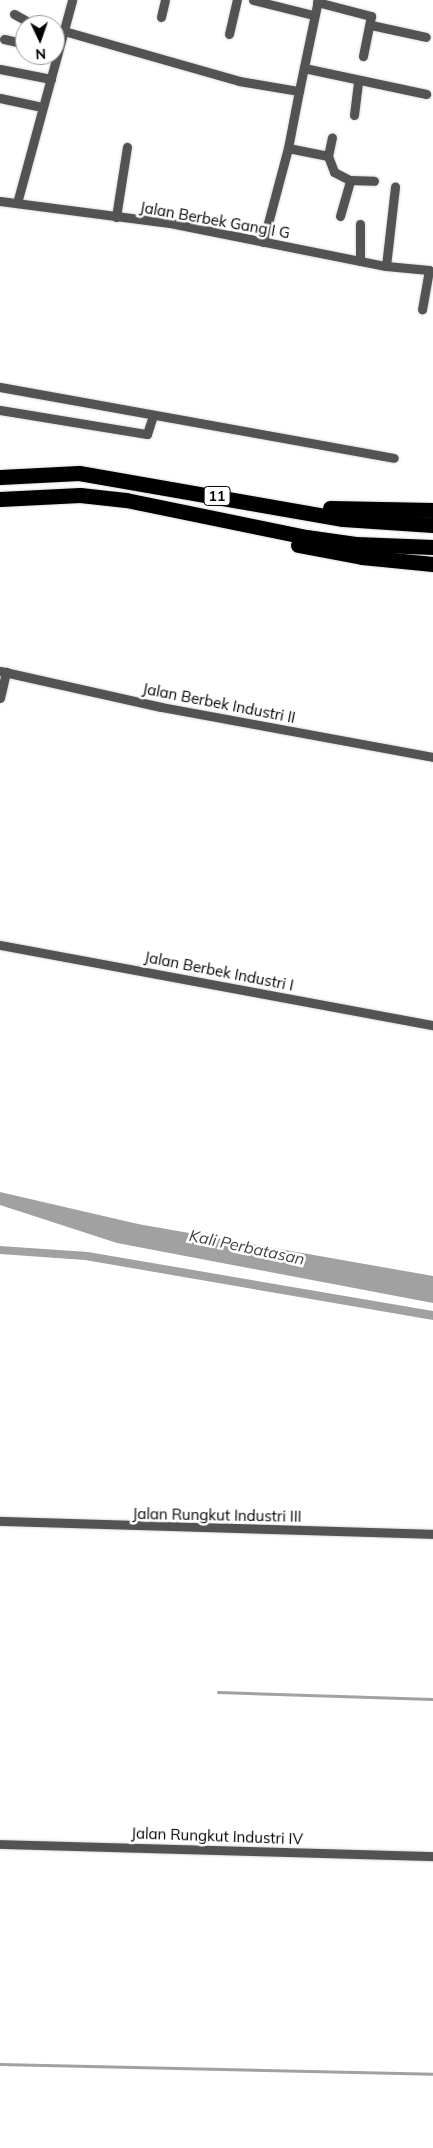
<!DOCTYPE html>
<html>
<head>
<meta charset="utf-8">
<style>
  body { margin:0 }
  #map { position:relative; width:433px; height:2148px; overflow:hidden; background:#fff; font-family:Mulish,sans-serif }
  div>[style] { position:absolute }
  [style*='--x'] { left:calc(var(--x)*1px); top:calc(var(--y)*1px); width:calc(var(--w)*1px); rotate:calc(var(--a)*1deg) }
  .water>* { inset:0; background:#a1a1a1 }
  .stream>* { height:2.5px; margin:-1.25px; padding:0 1.25px; transform-origin:1.25px; border-radius:1.25px; background:#a1a1a1 }
  .roads { filter:drop-shadow(0 0 1px #dbdbdb) drop-shadow(0 0 1px #dbdbdb) }
  .minor>* { height:9px; margin:-4.5px; padding:0 4.5px; transform-origin:4.5px; border-radius:4.5px; background:#535353 }
  .motorway>* { height:15px; margin:-7.5px; padding:0 7.5px; transform-origin:7.5px; border-radius:7.5px; background:#000 }
  span { translate:-50% -50%; white-space:nowrap; text-align:center; line-height:1.15; -webkit-text-stroke:5px #fff; paint-order:stroke }
  .shield-label span { padding:1px 4px; background:#fff; border:1px solid; border-radius:4px; -webkit-text-stroke-width:0 }
  .shield-label { font-size:14px; color:#000; font-weight:700 }
  .street-label { font-size:15px; color:#000 }
  .water-label { font-size:16px; color:#424242; font-style:italic }
  .north { position:absolute; left:15px; top:15px; width:50px; height:50px; box-sizing:border-box; background:#fff; border:1px solid #999; border-radius:50%; rotate:177deg; font-size:14px; font-weight:700; line-height:20px; text-align:center; color:#000 }
  .north::after { content:''; display:block; margin:auto; width:18px; height:22px; background:#000; clip-path:polygon(50% 0,100% 100%,50% 72%,0 100%) }
</style>
</head>
<body>
<div id="map">
  <div class="water">
    <div style="clip-path:polygon(0 1192px,138px 1224px,433px 1276px,433px 1303px,117px 1243px,0 1205px)"></div>
    <div style="clip-path:polygon(0 1246px,88px 1252px,433px 1311px,433px 1320px,85px 1260px,0 1254px)"></div>
  </div>
  <div class="stream">
    <div style="--x:218;--y:1692;--w:215;--a:1.9"></div>
    <div style="--x:0;--y:2064;--w:433;--a:1.3"></div>
  </div>
  <div class="roads">
    <div class="minor">
      <div style="--x:253;--y:0;--w:62;--a:14"></div>
      <div style="--x:317;--y:2;--w:56;--a:14.5"></div>
      <div style="--x:371;--y:16;--w:41;--a:101.3"></div>
      <div style="--x:14;--y:14;--w:23;--a:29"></div>
      <div style="--x:161;--y:17;--w:17;--a:-77"></div>
      <div style="--x:371;--y:25;--w:56;--a:12.3"></div>
      <div style="--x:64;--y:31;--w:182;--a:15.9"></div>
      <div style="--x:239;--y:81;--w:61;--a:9.5"></div>
      <div style="--x:299;--y:91;--w:93;--a:-78.2"></div>
      <div style="--x:229;--y:34;--w:35;--a:-77"></div>
      <div style="--x:4;--y:39;--w:22;--a:13"></div>
      <div style="--x:304;--y:68;--w:125;--a:12"></div>
      <div style="--x:0;--y:69;--w:52;--a:11.1"></div>
      <div style="--x:0;--y:98;--w:43;--a:12.1"></div>
      <div style="--x:354;--y:115;--w:33;--a:-83"></div>
      <div style="--x:288;--y:148;--w:41;--a:11.3"></div>
      <div style="--x:328;--y:156;--w:17;--a:69"></div>
      <div style="--x:334;--y:172;--w:18;--a:27"></div>
      <div style="--x:350;--y:180;--w:24;--a:2"></div>
      <div style="--x:328;--y:156;--w:19;--a:-78"></div>
      <div style="--x:0;--y:201;--w:171;--a:7.4"></div>
      <div style="--x:170;--y:223;--w:220;--a:11.3"></div>
      <div style="--x:386;--y:266;--w:80;--a:-83.5"></div>
      <div style="--x:17;--y:203;--w:210;--a:-74.8"></div>
      <div style="--x:340;--y:216;--w:37;--a:-74"></div>
      <div style="--x:116;--y:217;--w:71;--a:-81.1"></div>
      <div style="--x:360;--y:224;--w:37;--a:90"></div>
      <div style="--x:263;--y:242;--w:97;--a:-75.1"></div>
      <div style="--x:288;--y:148;--w:58;--a:-79.1"></div>
      <div style="--x:386;--y:266;--w:43;--a:5.3"></div>
      <div style="--x:429;--y:270;--w:40;--a:100"></div>
      <div style="--x:0;--y:387;--w:400;--a:10.2"></div>
      <div style="--x:0;--y:410;--w:149;--a:9.3"></div>
      <div style="--x:147;--y:434;--w:19;--a:-72"></div>
      <div style="--x:0;--y:671;--w:165;--a:12.6"></div>
      <div style="--x:161;--y:707;--w:277;--a:10.4"></div>
      <div style="--x:0;--y:698;--w:27;--a:-77"></div>
      <div style="--x:0;--y:945;--w:440;--a:10.5"></div>
      <div style="--x:0;--y:1521;--w:433;--a:1.7"></div>
      <div style="--x:0;--y:1844;--w:433;--a:1.6"></div>
    </div>
    <div class="motorway">
      <div style="--x:0;--y:477;--w:79;--a:-2.9"></div>
      <div style="--x:79;--y:473;--w:268;--a:9.9"></div>
      <div style="--x:343;--y:519;--w:90;--a:3.8"></div>
      <div style="--x:0;--y:499;--w:80;--a:-2.9"></div>
      <div style="--x:80;--y:495;--w:46;--a:6.2"></div>
      <div style="--x:126;--y:500;--w:184;--a:11.6"></div>
      <div style="--x:306;--y:537;--w:50;--a:8"></div>
      <div style="--x:356;--y:544;--w:77;--a:2.2"></div>
      <div style="--x:330;--y:508;--w:103;--a:1.1"></div>
      <div style="--x:298;--y:545;--w:65;--a:10.6"></div>
      <div style="--x:362;--y:557;--w:71;--a:5.6"></div>
    </div>
  </div>
  <div class="shield-label">
    <span style="left:217px;top:496px">11</span>
  </div>
  <div class="street-label">
    <span style="left:215px;top:220px;rotate:10deg">Jalan Berbek Gang I G</span>
    <span style="left:219px;top:703px;rotate:11deg">Jalan Berbek Industri II</span>
    <span style="left:219px;top:971px;rotate:11deg">Jalan Berbek Industri I</span>
    <span style="left:217px;top:1515px;rotate:1deg">Jalan Rungkut Industri III</span>
    <span style="left:217px;top:1836px;rotate:2deg">Jalan Rungkut Industri IV</span>
  </div>
  <div class="water-label">
    <span style="left:247px;top:1247px;rotate:12deg">Kali Perbatasan</span>
  </div>
  <div class="north">N</div>
</div>
</body>
</html>
